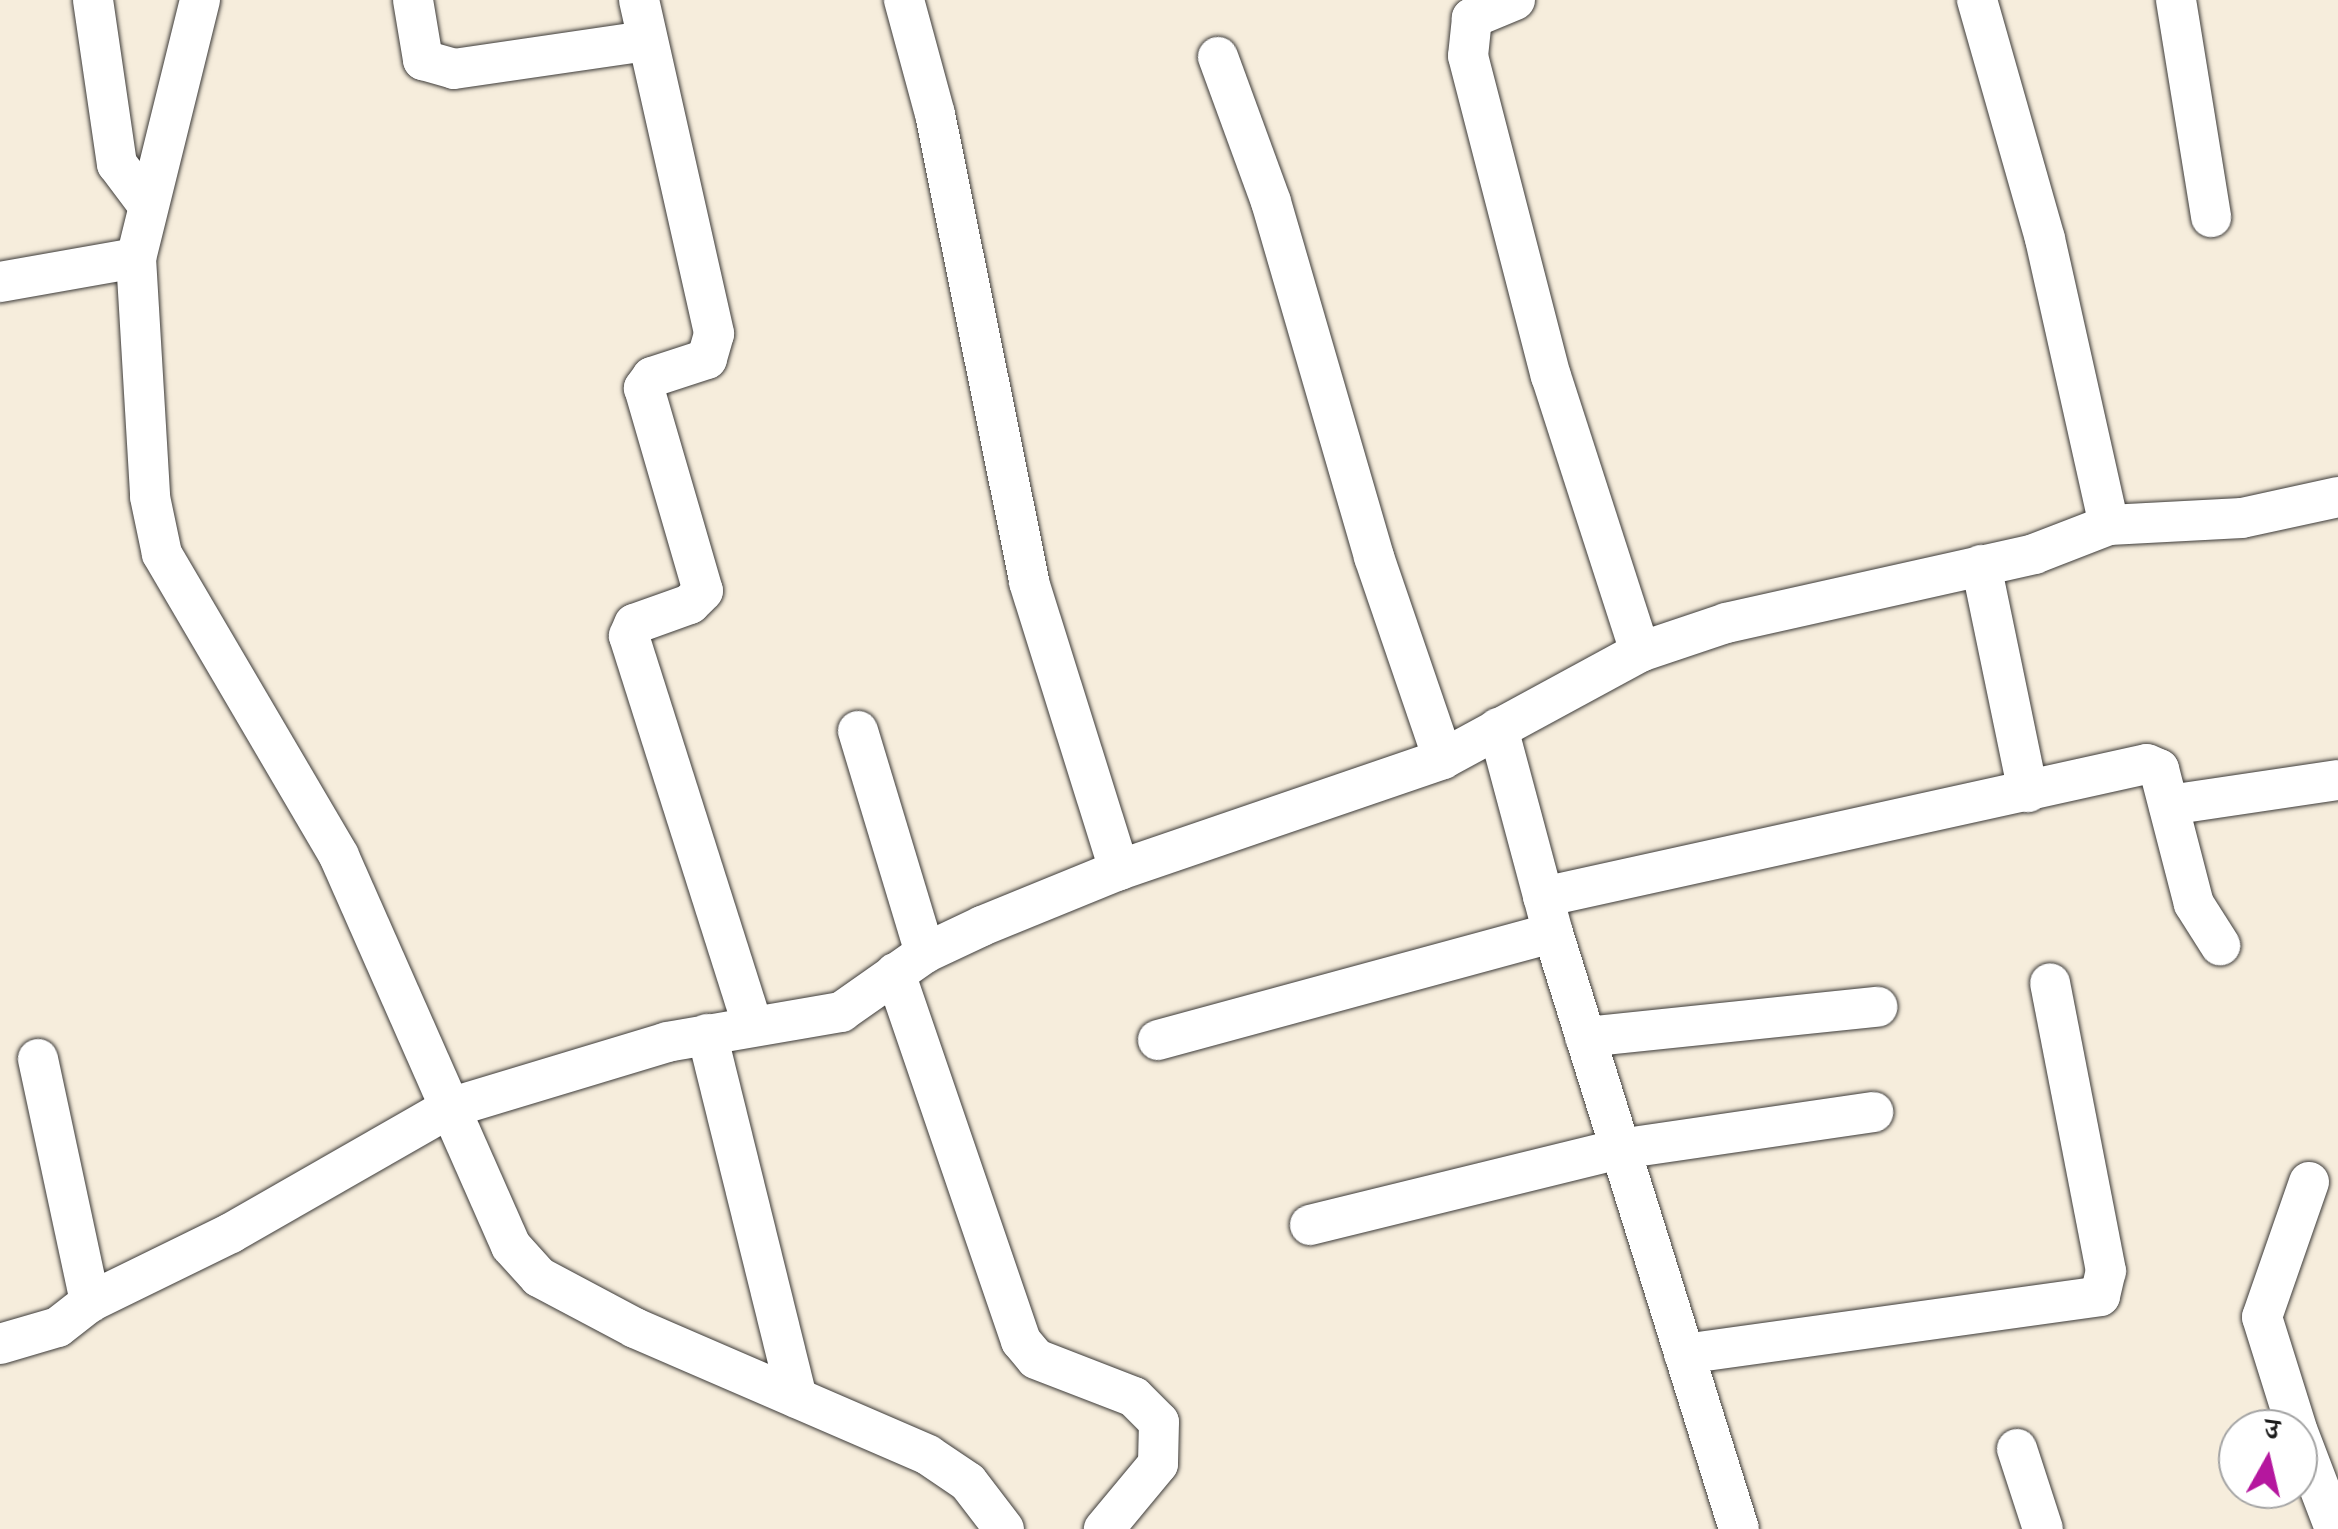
<!DOCTYPE html>
<html>
<head>
<meta charset="utf-8">
<style>
  body { margin:0 }
  #map { position:relative; width:2338px; height:1529px; overflow:hidden; background:#f6eddc; font-family:"IM FELL English","Noto Serif Devanagari",serif }
  div>[style] { position:absolute }
  [style*='--x'] { left:calc(var(--x)*1px); top:calc(var(--y)*1px); width:calc(var(--w)*1px); rotate:calc(var(--a)*1deg) }
  .roads { filter:drop-shadow(0 0 2px #3d3b39) drop-shadow(0 0 2px #3d3b39) }
  .minor>* { height:40px; margin:-20px; padding:0 20px; transform-origin:20px; border-radius:20px; background:#fff }
  span { translate:-50% -50%; white-space:nowrap; text-align:center; line-height:1.15; -webkit-text-stroke:8px #fff; paint-order:stroke }
  .north { position:absolute; left:2218px; top:1409px; width:100px; height:100px; box-sizing:border-box; background:#fff; border:2px solid #a4a4a4; border-radius:50%; rotate:8deg; font-size:28px; font-weight:700; line-height:40px; text-align:center; color:#1c1c1c }
  .north::after { content:''; display:block; margin:auto; width:35px; height:45px; background:#b5179e; clip-path:polygon(50% 0,100% 100%,50% 72%,0 100%) }
</style>
</head>
<body>
<div id="map">
  <div class="roads">
    <div class="minor">
      <div style="--x:93;--y:0;--w:166;--a:81.7"></div>
      <div style="--x:117;--y:164;--w:50;--a:53.1"></div>
      <div style="--x:200;--y:0;--w:266;--a:103.9"></div>
      <div style="--x:136;--y:258;--w:239;--a:86.6"></div>
      <div style="--x:150;--y:497;--w:58;--a:78.1"></div>
      <div style="--x:162;--y:554;--w:350;--a:59.6"></div>
      <div style="--x:339;--y:856;--w:426;--a:66.2"></div>
      <div style="--x:511;--y:1246;--w:42;--a:47.9"></div>
      <div style="--x:539;--y:1277;--w:109;--a:28"></div>
      <div style="--x:635;--y:1328;--w:319;--a:23.4"></div>
      <div style="--x:928;--y:1455;--w:48;--a:34"></div>
      <div style="--x:968;--y:1482;--w:59;--a:52.5"></div>
      <div style="--x:413;--y:0;--w:61;--a:80.5"></div>
      <div style="--x:423;--y:60;--w:32;--a:16"></div>
      <div style="--x:454;--y:69;--w:193;--a:-8.3"></div>
      <div style="--x:639;--y:0;--w:342;--a:77.3"></div>
      <div style="--x:714;--y:334;--w:26;--a:106"></div>
      <div style="--x:707;--y:359;--w:58;--a:161.9"></div>
      <div style="--x:652;--y:377;--w:14;--a:126"></div>
      <div style="--x:644;--y:388;--w:211;--a:73.8"></div>
      <div style="--x:703;--y:591;--w:18;--a:135"></div>
      <div style="--x:690;--y:604;--w:59;--a:160.3"></div>
      <div style="--x:634;--y:624;--w:13;--a:113"></div>
      <div style="--x:629;--y:636;--w:407;--a:72.4"></div>
      <div style="--x:904;--y:0;--w:118;--a:74.8"></div>
      <div style="--x:935;--y:114;--w:477;--a:78.6"></div>
      <div style="--x:1029;--y:582;--w:302;--a:72.6"></div>
      <div style="--x:1515;--y:0;--w:47;--a:157.3"></div>
      <div style="--x:1472;--y:18;--w:38;--a:96"></div>
      <div style="--x:1468;--y:56;--w:331;--a:75.5"></div>
      <div style="--x:1551;--y:376;--w:290;--a:72.1"></div>
      <div style="--x:1977;--y:0;--w:248;--a:74.1"></div>
      <div style="--x:2045;--y:239;--w:293;--a:77.4"></div>
      <div style="--x:2176;--y:0;--w:220;--a:80.8"></div>
      <div style="--x:1218;--y:57;--w:154;--a:69.9"></div>
      <div style="--x:1271;--y:202;--w:370;--a:73.8"></div>
      <div style="--x:1374;--y:557;--w:213;--a:71.1"></div>
      <div style="--x:0;--y:282;--w:138;--a:-10"></div>
      <div style="--x:1981;--y:565;--w:232;--a:78.3"></div>
      <div style="--x:1498;--y:728;--w:212;--a:75"></div>
      <div style="--x:1553;--y:933;--w:624;--a:72.67"></div>
      <div style="--x:858;--y:731;--w:232;--a:73.2"></div>
      <div style="--x:2169;--y:805;--w:171;--a:-8.4"></div>
      <div style="--x:1543;--y:897;--w:618;--a:-12.42"></div>
      <div style="--x:2147;--y:764;--w:13;--a:23"></div>
      <div style="--x:2159;--y:769;--w:139;--a:75.5"></div>
      <div style="--x:2194;--y:904;--w:49;--a:57.6"></div>
      <div style="--x:895;--y:973;--w:389;--a:71.1"></div>
      <div style="--x:1021;--y:1341;--w:23;--a:50"></div>
      <div style="--x:1036;--y:1359;--w:105;--a:21.2"></div>
      <div style="--x:1134;--y:1397;--w:35;--a:45"></div>
      <div style="--x:1159;--y:1422;--w:42;--a:91.4"></div>
      <div style="--x:1158;--y:1464;--w:85;--a:129.7"></div>
      <div style="--x:707;--y:1034;--w:375;--a:76.1"></div>
      <div style="--x:1585;--y:1037;--w:294;--a:-5.9"></div>
      <div style="--x:1158;--y:1040;--w:409;--a:-15.2"></div>
      <div style="--x:38;--y:1059;--w:249;--a:77.9"></div>
      <div style="--x:1310;--y:1225;--w:319;--a:-13.8"></div>
      <div style="--x:1620;--y:1149;--w:256;--a:-8.3"></div>
      <div style="--x:0;--y:1344;--w:60;--a:-16.3"></div>
      <div style="--x:58;--y:1327;--w:41;--a:-38"></div>
      <div style="--x:90;--y:1302;--w:157;--a:-26.1"></div>
      <div style="--x:231;--y:1233;--w:251;--a:-29.8"></div>
      <div style="--x:449;--y:1108;--w:228;--a:-16.8"></div>
      <div style="--x:667;--y:1042;--w:177;--a:-9.8"></div>
      <div style="--x:841;--y:1012;--w:103;--a:-35.1"></div>
      <div style="--x:925;--y:953;--w:63;--a:-25.3"></div>
      <div style="--x:982;--y:926;--w:148;--a:-22.2"></div>
      <div style="--x:1119;--y:870;--w:342;--a:-18.9"></div>
      <div style="--x:1443;--y:759;--w:224;--a:-28.5"></div>
      <div style="--x:1640;--y:652;--w:91;--a:-18.6"></div>
      <div style="--x:1726;--y:623;--w:316;--a:-12.6"></div>
      <div style="--x:2034;--y:554;--w:80;--a:-21.1"></div>
      <div style="--x:2109;--y:525;--w:133;--a:-3"></div>
      <div style="--x:2242;--y:518;--w:98;--a:-12.3"></div>
      <div style="--x:1684;--y:1354;--w:420;--a:-7.9"></div>
      <div style="--x:2100;--y:1296;--w:26;--a:-77"></div>
      <div style="--x:2106;--y:1271;--w:293;--a:-101"></div>
      <div style="--x:2297;--y:1429;--w:117;--a:-107.4"></div>
      <div style="--x:2262;--y:1317;--w:143;--a:-70.8"></div>
      <div style="--x:2298;--y:1432;--w:104;--a:69.1"></div>
      <div style="--x:2017;--y:1449;--w:84;--a:72"></div>
    </div>
  </div>
  <div class="north">उ</div>
</div>
</body>
</html>
